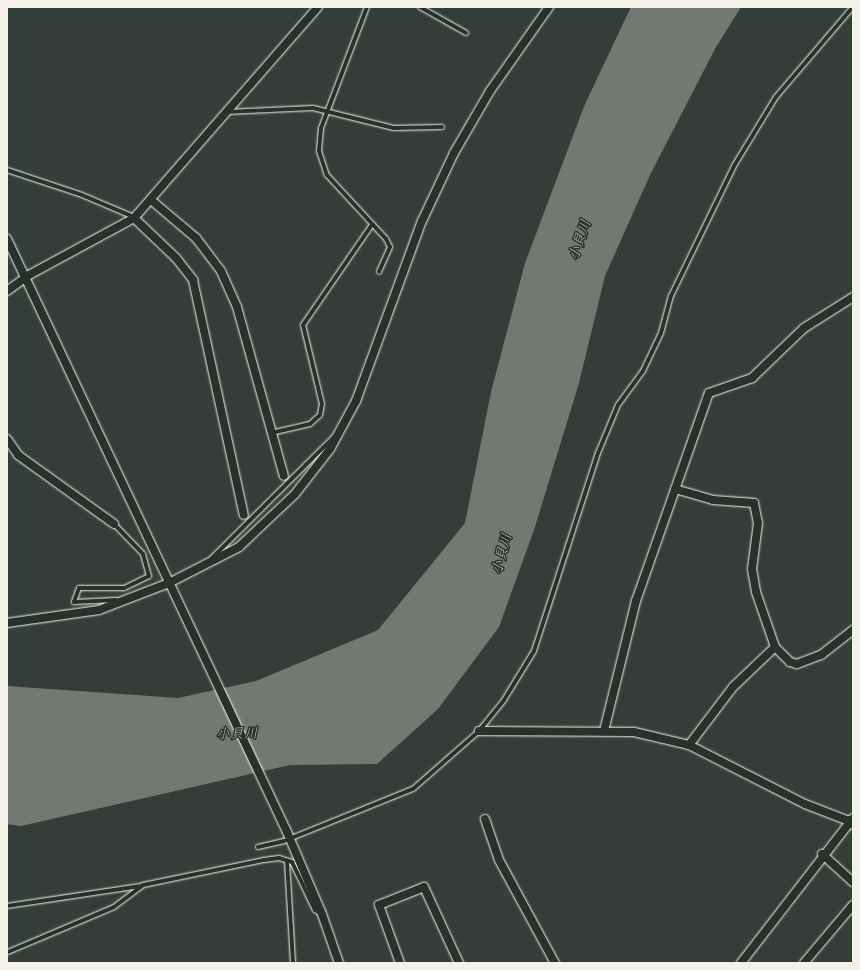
<!DOCTYPE html>
<html>
<head>
<meta charset="utf-8">
<style>
  body { margin:0 }
  #map { position:relative; width:860px; height:970px; overflow:hidden; background:#323e38; font-family:"Architects Daughter","Klee One",sans-serif }
  div>[style] { position:absolute }
  [style*='--x'] { left:calc(var(--x)*1px); top:calc(var(--y)*1px); width:calc(var(--w)*1px); rotate:calc(var(--a)*1deg) }
  .water>* { inset:0; background:#727972 }
  .roads { filter:drop-shadow(0 0 1px #f4f1e8) drop-shadow(0 0 1px #f4f1e8) }
  .lane>* { height:4px; margin:-2px; padding:0 2px; transform-origin:2px; border-radius:2px; background:#26332d }
  .street>* { height:8px; margin:-4px; padding:0 4px; transform-origin:4px; border-radius:4px; background:#26332d }
  .secondary>* { height:11px; margin:-5.5px; padding:0 5.5px; transform-origin:5.5px; border-radius:5.5px; background:#26332d }
  span { translate:-50% -50%; white-space:nowrap; text-align:center; line-height:1.15; -webkit-text-stroke:3px #26332d; paint-order:stroke }
  .water-label { font-size:14px; color:#babbb3; font-style:italic }
  .frame { position:absolute; inset:0; border:8px solid #f4f1e8; pointer-events:none }
</style>
</head>
<body>
<div id="map">
  <div class="water">
    <div style="clip-path:polygon(631px 7px,741px 7px,716px 47px,650px 175px,605px 276px,579px 383px,534px 530px,499px 627px,438px 709px,377px 764px,290px 765px,21px 826px,7px 824px,7px 686px,178px 698px,256px 681px,378px 630px,465px 523px,491px 392px,525px 263px,585px 104px)"></div>
  </div>
  <div class="roads">
    <div class="lane">
      <div style="--x:367;--y:7;--w:129;--a:110.8"></div>
      <div style="--x:321;--y:128;--w:23;--a:95"></div>
      <div style="--x:319;--y:151;--w:25;--a:72"></div>
      <div style="--x:327;--y:175;--w:87;--a:47.3"></div>
      <div style="--x:386;--y:239;--w:9;--a:63"></div>
      <div style="--x:390;--y:247;--w:27;--a:114"></div>
      <div style="--x:420;--y:7;--w:53;--a:29.5"></div>
      <div style="--x:226;--y:112;--w:87;--a:-2.6"></div>
      <div style="--x:313;--y:108;--w:83;--a:13.9"></div>
      <div style="--x:394;--y:128;--w:48;--a:-1.2"></div>
      <div style="--x:7;--y:170;--w:79;--a:18.4"></div>
      <div style="--x:82;--y:195;--w:56;--a:22.9"></div>
      <div style="--x:271;--y:433;--w:40;--a:-13"></div>
      <div style="--x:310;--y:424;--w:13;--a:-42"></div>
      <div style="--x:320;--y:415;--w:11;--a:-80"></div>
      <div style="--x:322;--y:404;--w:81;--a:-103.5"></div>
      <div style="--x:303;--y:325;--w:120;--a:-55.5"></div>
      <div style="--x:114;--y:524;--w:42;--a:46"></div>
      <div style="--x:143;--y:554;--w:23;--a:75"></div>
      <div style="--x:149;--y:576;--w:28;--a:154"></div>
      <div style="--x:124;--y:588;--w:45;--a:180"></div>
      <div style="--x:79;--y:588;--w:15;--a:110"></div>
      <div style="--x:74;--y:602;--w:42;--a:-2.7"></div>
      <div style="--x:212;--y:558;--w:173;--a:-44.8"></div>
      <div style="--x:258;--y:847;--w:27;--a:-13"></div>
      <div style="--x:284;--y:841;--w:139;--a:-22"></div>
      <div style="--x:413;--y:789;--w:88;--a:-41.3"></div>
      <div style="--x:479;--y:731;--w:40;--a:-51"></div>
      <div style="--x:504;--y:700;--w:57;--a:-58.5"></div>
      <div style="--x:534;--y:651;--w:208;--a:-72.1"></div>
      <div style="--x:598;--y:453;--w:52;--a:-67.4"></div>
      <div style="--x:618;--y:405;--w:42;--a:-53.7"></div>
      <div style="--x:643;--y:371;--w:42;--a:-64.7"></div>
      <div style="--x:661;--y:333;--w:38;--a:-75"></div>
      <div style="--x:671;--y:296;--w:144;--a:-64.1"></div>
      <div style="--x:734;--y:166;--w:81;--a:-58.7"></div>
      <div style="--x:776;--y:97;--w:118;--a:-49.5"></div>
      <div style="--x:287;--y:861;--w:102;--a:86.6"></div>
      <div style="--x:7;--y:906;--w:135;--a:-8.5"></div>
      <div style="--x:8;--y:952;--w:115;--a:-23"></div>
      <div style="--x:114;--y:907;--w:36;--a:-37"></div>
      <div style="--x:143;--y:885;--w:124;--a:-11.7"></div>
      <div style="--x:264;--y:860;--w:15;--a:-8"></div>
      <div style="--x:279;--y:858;--w:14;--a:17"></div>
      <div style="--x:292;--y:862;--w:53;--a:64.4"></div>
      <div style="--x:315;--y:910;--w:8;--a:30"></div>
    </div>
    <div class="street">
      <div style="--x:151;--y:200;--w:59;--a:40.2"></div>
      <div style="--x:196;--y:238;--w:41;--a:52.9"></div>
      <div style="--x:221;--y:271;--w:39;--a:66"></div>
      <div style="--x:237;--y:307;--w:175;--a:74.5"></div>
      <div style="--x:134;--y:218;--w:58;--a:43.6"></div>
      <div style="--x:176;--y:258;--w:28;--a:52"></div>
      <div style="--x:193;--y:280;--w:240;--a:77.8"></div>
      <div style="--x:7;--y:239;--w:656;--a:64.72"></div>
      <div style="--x:287;--y:832;--w:89;--a:66.9"></div>
      <div style="--x:322;--y:914;--w:52;--a:70.9"></div>
      <div style="--x:7;--y:291;--w:27;--a:-36"></div>
      <div style="--x:29;--y:275;--w:119;--a:-28.5"></div>
      <div style="--x:134;--y:218;--w:280;--a:-48.9"></div>
      <div style="--x:7;--y:439;--w:19;--a:55"></div>
      <div style="--x:18;--y:455;--w:118;--a:35.7"></div>
      <div style="--x:675;--y:489;--w:40;--a:16"></div>
      <div style="--x:713;--y:500;--w:41;--a:4.2"></div>
      <div style="--x:754;--y:503;--w:20;--a:79"></div>
      <div style="--x:758;--y:523;--w:46;--a:97.4"></div>
      <div style="--x:752;--y:569;--w:23;--a:80"></div>
      <div style="--x:756;--y:592;--w:58;--a:70.9"></div>
      <div style="--x:775;--y:647;--w:21;--a:45"></div>
      <div style="--x:790;--y:662;--w:7;--a:16"></div>
      <div style="--x:797;--y:664;--w:26;--a:-21"></div>
      <div style="--x:821;--y:655;--w:41;--a:-38"></div>
      <div style="--x:7;--y:623;--w:93;--a:-8"></div>
      <div style="--x:99;--y:610;--w:75;--a:-21.1"></div>
      <div style="--x:169;--y:583;--w:79;--a:-27.2"></div>
      <div style="--x:239;--y:547;--w:77;--a:-43.4"></div>
      <div style="--x:295;--y:494;--w:57;--a:-52.1"></div>
      <div style="--x:330;--y:449;--w:55;--a:-61.6"></div>
      <div style="--x:356;--y:401;--w:192;--a:-69.9"></div>
      <div style="--x:422;--y:221;--w:75;--a:-64.8"></div>
      <div style="--x:454;--y:153;--w:72;--a:-59.9"></div>
      <div style="--x:490;--y:91;--w:103;--a:-54.9"></div>
      <div style="--x:479;--y:731;--w:155;--a:0.4"></div>
      <div style="--x:634;--y:732;--w:57;--a:13.3"></div>
      <div style="--x:689;--y:745;--w:130;--a:27"></div>
      <div style="--x:805;--y:804;--w:47;--a:21.1"></div>
      <div style="--x:604;--y:731;--w:134;--a:-76.2"></div>
      <div style="--x:636;--y:601;--w:220;--a:-70.7"></div>
      <div style="--x:709;--y:393;--w:46;--a:-19.2"></div>
      <div style="--x:752;--y:378;--w:72;--a:-43.9"></div>
      <div style="--x:804;--y:328;--w:58;--a:-32.3"></div>
      <div style="--x:689;--y:745;--w:73;--a:-52.8"></div>
      <div style="--x:733;--y:687;--w:58;--a:-43.6"></div>
      <div style="--x:485;--y:819;--w:43;--a:71.1"></div>
      <div style="--x:499;--y:860;--w:117;--a:61.5"></div>
      <div style="--x:822;--y:854;--w:42;--a:42.1"></div>
      <div style="--x:400;--y:963;--w:62;--a:-109.9"></div>
      <div style="--x:379;--y:905;--w:48;--a:-21.8"></div>
      <div style="--x:424;--y:887;--w:84;--a:65.3"></div>
      <div style="--x:741;--y:963;--w:183;--a:-52.3"></div>
      <div style="--x:804;--y:963;--w:76;--a:-49.8"></div>
    </div>
    <div class="secondary">
      <div style="--x:849;--y:821;--w:4;--a:27"></div>
    </div>
  </div>
  <div class="water-label">
    <span style="left:580px;top:240px;rotate:-71deg">小貝川</span>
    <span style="left:502px;top:554px;rotate:-75deg">小貝川</span>
    <span style="left:237px;top:734px;rotate:-1deg">小貝川</span>
  </div>
  <div class="frame"></div>
</div>
</body>
</html>
